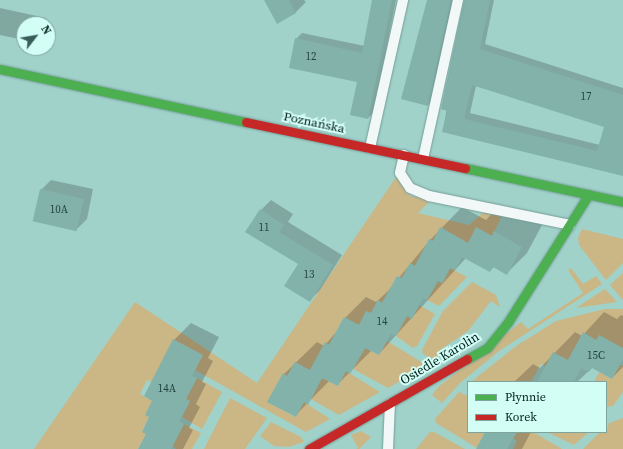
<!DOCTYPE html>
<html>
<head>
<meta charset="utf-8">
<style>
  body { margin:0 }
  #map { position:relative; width:623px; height:449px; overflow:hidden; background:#a0d2ca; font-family:"Source Serif 4",serif }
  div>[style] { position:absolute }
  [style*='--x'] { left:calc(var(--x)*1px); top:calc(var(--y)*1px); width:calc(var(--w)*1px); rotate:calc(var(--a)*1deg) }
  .green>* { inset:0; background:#cbb686 }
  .shadow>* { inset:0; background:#0003 }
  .building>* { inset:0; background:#83b2ab; transform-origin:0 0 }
  .roads { filter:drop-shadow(0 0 1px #769e98) drop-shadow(0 0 1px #769e98) }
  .lane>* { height:10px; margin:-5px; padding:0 5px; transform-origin:5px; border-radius:5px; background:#f1f8f7 }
  .fast>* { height:9px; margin:-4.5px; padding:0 4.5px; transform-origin:4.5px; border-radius:4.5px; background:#4caf50 }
  .jam>* { height:9px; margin:-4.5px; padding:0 4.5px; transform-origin:4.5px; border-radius:4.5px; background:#c62828 }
  span { translate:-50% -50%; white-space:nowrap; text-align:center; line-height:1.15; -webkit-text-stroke:4px #d3fef6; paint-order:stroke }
  .number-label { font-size:11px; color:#22433e }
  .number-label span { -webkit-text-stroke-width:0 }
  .street-label { font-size:13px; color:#011e1a }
  .legend { position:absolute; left:467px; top:381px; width:140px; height:52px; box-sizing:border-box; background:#d3fef6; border:1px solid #7fa49e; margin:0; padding:5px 7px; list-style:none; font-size:12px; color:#011e1a }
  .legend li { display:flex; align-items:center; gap:8px; height:20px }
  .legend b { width:20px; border:1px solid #7fa49e }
  .north { position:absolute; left:16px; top:16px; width:40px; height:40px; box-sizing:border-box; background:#d3fef6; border:1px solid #7fa49e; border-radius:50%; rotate:59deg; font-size:11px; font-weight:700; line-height:16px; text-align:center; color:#011e1a }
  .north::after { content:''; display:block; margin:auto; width:14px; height:18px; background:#395d58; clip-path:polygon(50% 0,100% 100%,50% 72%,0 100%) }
</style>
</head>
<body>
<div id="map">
  <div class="green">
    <div style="clip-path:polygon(396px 177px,410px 196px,431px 200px,418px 213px,469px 225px,484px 212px,502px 216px,492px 236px,477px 228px,468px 243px,440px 227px,433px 241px,429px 239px,415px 266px,410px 263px,402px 278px,397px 276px,382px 303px,378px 300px,371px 313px,366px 311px,359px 325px,344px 317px,329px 345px,325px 343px,310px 370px,287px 376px,283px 374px,268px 402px,295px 417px,304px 402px,330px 419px,306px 432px,195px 370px,155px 384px,147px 380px,140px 394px,152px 401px,149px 417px,142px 431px,146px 434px,138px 449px,34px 449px,135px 302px,257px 383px)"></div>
    <div style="clip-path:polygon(582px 229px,623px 239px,623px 263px,606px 280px,579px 245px,578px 238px)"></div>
    <div style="clip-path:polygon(450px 268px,467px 277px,439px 306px,427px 300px,438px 281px,443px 283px)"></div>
    <div style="clip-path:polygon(571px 268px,583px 284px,596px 276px,602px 284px,499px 351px,460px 383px,442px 403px,432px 395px,438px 387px,521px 322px,528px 329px,583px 293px,568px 270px)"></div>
    <div style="clip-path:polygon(623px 273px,623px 300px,610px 285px)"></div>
    <div style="clip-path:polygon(472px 282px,496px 295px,500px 307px,491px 301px,468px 331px,437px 352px,437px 361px,423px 354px,422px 350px,443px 311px)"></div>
    <div style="clip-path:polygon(605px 289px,617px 302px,576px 308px)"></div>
    <div style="clip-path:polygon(419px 305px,435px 314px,417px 346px,413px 348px,396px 336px,407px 316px,412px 319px)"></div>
    <div style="clip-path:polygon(605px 309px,623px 309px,623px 348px,596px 340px,583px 333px,568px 360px,546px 366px,541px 364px,531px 382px,471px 382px,516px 346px,556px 321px)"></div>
    <div style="clip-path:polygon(387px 341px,423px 363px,422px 369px,388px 388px,353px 369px,365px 348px,379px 355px)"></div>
    <div style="clip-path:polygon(620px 365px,623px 366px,623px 392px,613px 406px,606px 407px,606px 382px,594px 382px,599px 372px,612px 379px)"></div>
    <div style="clip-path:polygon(346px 371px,380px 392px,339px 415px,311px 399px,322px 378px,338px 386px)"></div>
    <div style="clip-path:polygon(197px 378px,222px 392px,202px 429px,182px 417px,190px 401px,186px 399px)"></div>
    <div style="clip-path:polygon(459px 392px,468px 396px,468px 432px,485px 432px,477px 448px,436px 423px,435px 419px)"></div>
    <div style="clip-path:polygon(230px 398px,267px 418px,245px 449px,204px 449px)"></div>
    <div style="clip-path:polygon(623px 418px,623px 449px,583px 449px,600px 432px,606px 432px,609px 423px)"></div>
    <div style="clip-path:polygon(271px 422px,301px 437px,304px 442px,288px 447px,274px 446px,260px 436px)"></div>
    <div style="clip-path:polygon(184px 424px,201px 433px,192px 449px,176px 449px,173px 446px)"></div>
    <div style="clip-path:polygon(361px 431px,371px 437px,359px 449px,356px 449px,358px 448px,351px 435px)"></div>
    <div style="clip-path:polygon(430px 432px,434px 432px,465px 449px,416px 449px)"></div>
    <div style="clip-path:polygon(517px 432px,533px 432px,562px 449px,513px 449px,517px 441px,513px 438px)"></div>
    <div style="clip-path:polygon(547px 432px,589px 432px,574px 445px)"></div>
  </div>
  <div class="shadow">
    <div style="clip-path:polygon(265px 0,304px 0,306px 2px,296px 12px,277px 22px)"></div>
    <div style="clip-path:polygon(373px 0,396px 0,374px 112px,368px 118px,358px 82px,296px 39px,302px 33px,365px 46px)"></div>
    <div style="clip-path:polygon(428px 0,455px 0,433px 99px,428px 105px)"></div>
    <div style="clip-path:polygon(evenodd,465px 0,494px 0,485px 44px,623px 88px,623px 173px,443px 131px,465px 0,476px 86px,605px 126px,600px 145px,470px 113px,476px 86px)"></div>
    <div style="clip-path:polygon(0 8px,46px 18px,45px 24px,24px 24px,24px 40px,0 35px)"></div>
    <div style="clip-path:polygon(51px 180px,93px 189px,87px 219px,77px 229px,41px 190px)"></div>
    <div style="clip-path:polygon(271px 200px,293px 214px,288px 222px,342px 255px,320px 290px,310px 300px,299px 264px,261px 210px)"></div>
    <div style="clip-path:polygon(462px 207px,486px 220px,498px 207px,516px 211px,542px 225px,527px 253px,506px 274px,494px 267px,490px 271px,466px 258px,379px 354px,372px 350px,337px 385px,329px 381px,295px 416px,284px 374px,317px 342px,324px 346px,338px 330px,345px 318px,366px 297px,376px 302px,388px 291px,430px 240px)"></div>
    <div style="clip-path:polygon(604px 312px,617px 319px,621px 315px,623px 316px,623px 367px,612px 378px,593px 367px,577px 382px,514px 382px,533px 364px,540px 368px,575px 332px,582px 336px)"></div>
    <div style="clip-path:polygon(191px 323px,219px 337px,208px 358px,213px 361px,202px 382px,206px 384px,196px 404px,200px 407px,189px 428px,193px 430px,183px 449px,139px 449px,147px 433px,154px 400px,174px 340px)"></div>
    <div style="clip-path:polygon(487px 432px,531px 432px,522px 449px,477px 449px)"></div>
  </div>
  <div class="building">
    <div style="clip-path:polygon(264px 0,289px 0,296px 13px,277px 24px)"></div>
    <div style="clip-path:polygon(372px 0,392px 0,368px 119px,350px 115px,357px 82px,289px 68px,295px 38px,362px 53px)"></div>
    <div style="clip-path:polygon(427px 0,451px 0,428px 106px,401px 99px)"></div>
    <div style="clip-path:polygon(evenodd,464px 0,490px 0,480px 49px,623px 95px,623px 176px,442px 132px,447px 111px,441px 109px,464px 0,472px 85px,604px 127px,597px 151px,464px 119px,472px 85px)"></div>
    <div style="left:40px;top:189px;width:45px;height:33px;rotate:13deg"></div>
    <div style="clip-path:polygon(260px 209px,284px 225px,279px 232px,333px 265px,310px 302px,284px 286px,298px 264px,245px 232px)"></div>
    <div style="clip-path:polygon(440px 227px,468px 243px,476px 227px,492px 236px,494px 231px,522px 247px,507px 275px,493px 267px,490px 272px,462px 257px,455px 270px,450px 268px,442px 283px,438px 281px,427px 300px,423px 298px,412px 319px,407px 316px,396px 336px,391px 334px,379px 355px,365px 348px,350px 374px,346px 371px,338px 386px,322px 378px,308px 405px,304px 402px,296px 417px,267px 402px,283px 373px,287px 376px,295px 362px,310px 370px,325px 342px,329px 345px,344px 317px,359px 325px,366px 311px,371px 313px,378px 300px,382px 303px,397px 276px,402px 278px,410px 263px,415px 266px,429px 239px,433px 241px)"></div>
    <div style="clip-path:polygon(583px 332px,596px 340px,599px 335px,623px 348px,623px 359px,612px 379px,592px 368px,589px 372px,581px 368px,574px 382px,537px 382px,553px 352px,568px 360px)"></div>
    <div style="clip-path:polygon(173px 339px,203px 355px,192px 376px,197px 378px,186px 399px,190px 401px,179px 422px,184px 424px,171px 449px,138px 449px,146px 434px,142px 432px,149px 417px,145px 415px,152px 401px,144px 396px)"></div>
    <div style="clip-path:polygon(485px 432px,517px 432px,507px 449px,476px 449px)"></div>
  </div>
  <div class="roads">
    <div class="lane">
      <div style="--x:370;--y:148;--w:152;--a:-77.4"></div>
      <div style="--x:404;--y:155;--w:18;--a:103"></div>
      <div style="--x:400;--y:173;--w:18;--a:56"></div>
      <div style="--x:410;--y:188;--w:21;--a:23"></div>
      <div style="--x:429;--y:196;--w:144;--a:11.6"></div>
      <div style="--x:423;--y:159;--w:163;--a:-77.6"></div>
      <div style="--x:388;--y:449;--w:45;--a:-87.5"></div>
    </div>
    <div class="fast">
      <div style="--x:0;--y:69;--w:252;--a:12.2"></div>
      <div style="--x:465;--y:168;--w:162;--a:12.1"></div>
      <div style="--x:467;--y:359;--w:23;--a:-29"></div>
      <div style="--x:487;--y:348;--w:33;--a:-51"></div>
      <div style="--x:508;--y:322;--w:151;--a:-57.7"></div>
    </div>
    <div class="jam">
      <div style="--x:246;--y:122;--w:224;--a:11.9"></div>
      <div style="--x:309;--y:449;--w:182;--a:-29.7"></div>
    </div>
  </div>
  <div class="number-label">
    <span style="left:311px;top:57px">12</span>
    <span style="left:586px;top:97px">17</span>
    <span style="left:59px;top:210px">10A</span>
    <span style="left:264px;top:228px">11</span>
    <span style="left:309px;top:275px">13</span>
    <span style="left:382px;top:322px">14</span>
    <span style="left:596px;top:356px">15C</span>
    <span style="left:167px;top:389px">14A</span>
  </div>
  <div class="street-label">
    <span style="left:314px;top:123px;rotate:12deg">Poznańska</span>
    <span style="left:440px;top:359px;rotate:-31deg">Osiedle Karolin</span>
  </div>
  <ul class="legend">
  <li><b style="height:5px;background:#4caf50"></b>Płynnie</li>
  <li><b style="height:5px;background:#c62828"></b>Korek</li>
  </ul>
  <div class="north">N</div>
</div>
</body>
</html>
